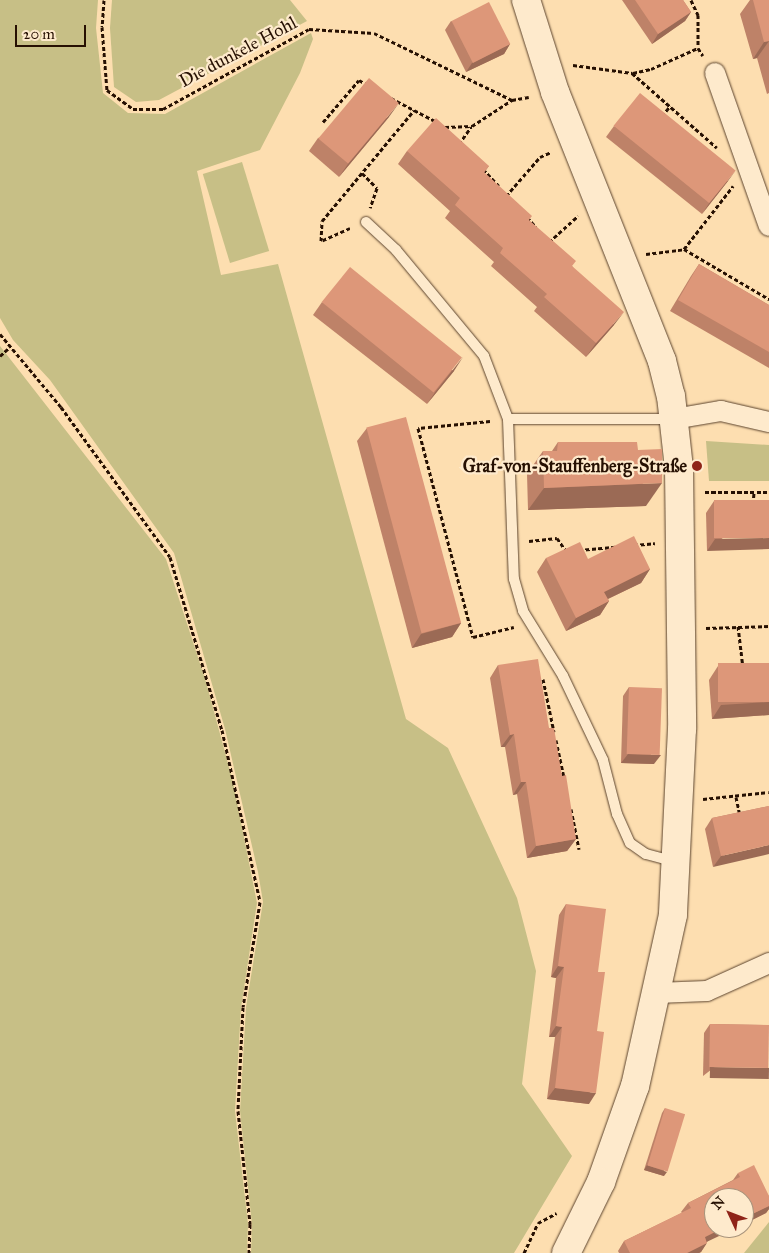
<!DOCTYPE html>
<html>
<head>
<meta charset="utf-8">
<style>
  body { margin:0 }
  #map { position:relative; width:769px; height:1253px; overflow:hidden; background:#fddeb0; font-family:"IM FELL Great Primer",serif }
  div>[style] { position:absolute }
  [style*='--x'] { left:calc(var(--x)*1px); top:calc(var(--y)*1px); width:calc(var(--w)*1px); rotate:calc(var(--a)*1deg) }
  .green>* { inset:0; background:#c7bf86; transform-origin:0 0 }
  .path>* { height:3px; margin-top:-1.5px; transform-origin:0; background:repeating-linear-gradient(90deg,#261002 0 4px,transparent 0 6.5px) }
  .roads { filter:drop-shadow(0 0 1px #5c442e) drop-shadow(0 0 1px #5c442e) }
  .lane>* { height:10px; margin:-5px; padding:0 5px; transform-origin:5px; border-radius:5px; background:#feeacc }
  .street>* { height:20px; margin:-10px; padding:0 10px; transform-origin:10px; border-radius:10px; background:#feeacc }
  .secondary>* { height:28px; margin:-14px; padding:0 14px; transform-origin:14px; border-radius:14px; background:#feeacc }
  .wall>* { inset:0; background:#be8268 }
  .shaded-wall>* { inset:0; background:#9b6a55; transform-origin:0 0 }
  .building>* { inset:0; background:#dd9779; transform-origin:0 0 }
  .dots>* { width:14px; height:14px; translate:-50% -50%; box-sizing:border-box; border:2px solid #feeacc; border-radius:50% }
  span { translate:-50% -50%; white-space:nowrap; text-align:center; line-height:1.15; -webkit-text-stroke:4.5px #feeacc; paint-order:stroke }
  .street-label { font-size:18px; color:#261002 }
  .poi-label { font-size:18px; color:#261002; font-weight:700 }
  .right { translate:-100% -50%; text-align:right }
  .north { position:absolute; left:704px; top:1188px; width:50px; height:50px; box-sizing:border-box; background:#feeacc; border:1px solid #a8937b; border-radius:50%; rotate:313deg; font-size:14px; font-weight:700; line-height:20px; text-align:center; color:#261002 }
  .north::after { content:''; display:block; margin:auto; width:18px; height:22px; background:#8f2418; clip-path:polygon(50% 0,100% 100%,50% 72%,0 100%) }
  .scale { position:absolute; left:15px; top:25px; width:71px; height:22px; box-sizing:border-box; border:2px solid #261002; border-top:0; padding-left:6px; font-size:15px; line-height:18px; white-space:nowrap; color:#261002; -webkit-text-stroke:4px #feeacc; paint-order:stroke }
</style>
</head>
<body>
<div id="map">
  <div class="green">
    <div style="clip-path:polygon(0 0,98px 0,96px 28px,103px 93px,128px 113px,165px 114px,311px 33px,313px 39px,300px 73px,260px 150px,197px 171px,221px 275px,278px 264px,406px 719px,448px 748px,517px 898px,536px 971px,522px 1084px,572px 1156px,514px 1253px,251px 1253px,252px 1225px,240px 1111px,246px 1007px,263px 902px,258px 872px,225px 729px,174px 553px,50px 380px,13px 340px,0 318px)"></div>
    <div style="clip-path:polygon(112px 0,290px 0,307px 21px,159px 100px,136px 102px,114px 87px,110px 28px)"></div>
    <div style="left:242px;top:162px;width:93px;height:41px;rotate:73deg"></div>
    <div style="clip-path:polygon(0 346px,166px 559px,206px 682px,233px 782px,257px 903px,241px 1008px,235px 1111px,248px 1224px,247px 1253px,0 1253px)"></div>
    <div style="clip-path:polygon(706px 441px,769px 445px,769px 481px,709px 481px)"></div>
    <div style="clip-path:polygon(769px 1222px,769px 1253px,744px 1253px)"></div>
  </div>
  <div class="path">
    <div style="--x:104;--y:0;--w:27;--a:94"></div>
    <div style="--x:102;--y:27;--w:63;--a:85.5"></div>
    <div style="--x:107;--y:90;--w:32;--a:36"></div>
    <div style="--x:133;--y:109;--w:30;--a:0"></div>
    <div style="--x:163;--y:109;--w:166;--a:-28.7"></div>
    <div style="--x:309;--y:29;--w:65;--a:3.5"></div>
    <div style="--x:374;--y:33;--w:153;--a:25.9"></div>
    <div style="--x:512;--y:100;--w:17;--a:-10"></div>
    <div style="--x:691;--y:0;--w:17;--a:65"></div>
    <div style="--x:698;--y:15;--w:33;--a:90"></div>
    <div style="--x:573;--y:65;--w:60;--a:7.7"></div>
    <div style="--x:632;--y:73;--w:113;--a:41.4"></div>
    <div style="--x:633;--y:73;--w:18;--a:-13"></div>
    <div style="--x:651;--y:69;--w:51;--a:-24.1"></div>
    <div style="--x:698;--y:48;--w:9;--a:58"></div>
    <div style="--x:391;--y:98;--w:52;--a:27.6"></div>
    <div style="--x:662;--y:116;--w:13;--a:-51"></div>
    <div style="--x:323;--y:122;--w:55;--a:-49.4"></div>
    <div style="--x:359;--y:80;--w:8;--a:30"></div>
    <div style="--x:445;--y:127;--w:27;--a:-2"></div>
    <div style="--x:472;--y:126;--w:48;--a:-33"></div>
    <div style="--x:459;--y:144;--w:21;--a:-55"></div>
    <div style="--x:483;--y:169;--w:23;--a:47"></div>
    <div style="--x:362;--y:173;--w:21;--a:45"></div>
    <div style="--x:377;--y:188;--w:21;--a:109"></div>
    <div style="--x:506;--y:196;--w:52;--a:-48.9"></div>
    <div style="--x:540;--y:157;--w:12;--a:-24"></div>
    <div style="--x:527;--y:217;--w:13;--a:48"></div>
    <div style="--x:350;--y:228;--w:32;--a:156"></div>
    <div style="--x:321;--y:241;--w:20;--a:-87"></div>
    <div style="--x:322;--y:221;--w:144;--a:-50.3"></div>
    <div style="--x:549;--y:242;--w:39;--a:-42"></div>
    <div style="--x:684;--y:249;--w:80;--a:-52.1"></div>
    <div style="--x:646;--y:254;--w:38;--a:-7"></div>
    <div style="--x:684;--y:249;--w:99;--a:30.5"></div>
    <div style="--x:0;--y:334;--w:95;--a:50.1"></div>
    <div style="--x:61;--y:407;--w:185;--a:54"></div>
    <div style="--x:170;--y:557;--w:181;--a:73.3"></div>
    <div style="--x:222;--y:730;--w:176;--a:77.5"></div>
    <div style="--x:260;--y:902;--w:106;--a:99.2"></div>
    <div style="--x:243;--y:1007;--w:104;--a:92.8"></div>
    <div style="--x:238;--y:1111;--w:114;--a:83.9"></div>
    <div style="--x:250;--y:1224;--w:29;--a:92"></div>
    <div style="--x:0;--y:356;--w:12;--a:-42"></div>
    <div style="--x:490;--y:421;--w:72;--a:174.4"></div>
    <div style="--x:418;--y:428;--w:216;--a:75.3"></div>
    <div style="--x:473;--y:637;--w:42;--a:-13.7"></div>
    <div style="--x:705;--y:492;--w:64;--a:0"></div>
    <div style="--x:753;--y:504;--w:12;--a:-85"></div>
    <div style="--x:529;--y:541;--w:28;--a:-6"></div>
    <div style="--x:557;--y:538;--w:16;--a:55"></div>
    <div style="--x:634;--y:545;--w:21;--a:-5"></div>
    <div style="--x:579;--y:550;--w:37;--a:-5"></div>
    <div style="--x:738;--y:626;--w:42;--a:83.2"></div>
    <div style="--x:706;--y:628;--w:63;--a:-1.8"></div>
    <div style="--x:543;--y:679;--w:54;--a:78.3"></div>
    <div style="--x:556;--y:740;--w:39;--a:78"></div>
    <div style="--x:736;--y:797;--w:19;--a:78"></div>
    <div style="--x:703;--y:799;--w:66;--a:-6.1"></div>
    <div style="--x:571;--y:809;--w:41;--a:78.7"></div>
    <div style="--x:524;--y:1253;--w:33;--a:-65"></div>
    <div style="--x:538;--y:1223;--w:21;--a:-28"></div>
  </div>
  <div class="roads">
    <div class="lane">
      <div style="--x:366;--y:222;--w:41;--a:43"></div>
      <div style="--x:396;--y:250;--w:138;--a:50.3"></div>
      <div style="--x:484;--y:356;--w:67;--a:69.1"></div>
      <div style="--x:508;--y:419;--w:160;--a:87.9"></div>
      <div style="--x:514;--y:579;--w:33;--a:74"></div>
      <div style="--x:523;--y:611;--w:76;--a:58.4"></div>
      <div style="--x:563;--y:676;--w:93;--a:64.5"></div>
      <div style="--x:603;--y:760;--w:56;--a:75.5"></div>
      <div style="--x:617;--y:814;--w:32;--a:66"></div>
      <div style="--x:630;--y:843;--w:19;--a:35"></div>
      <div style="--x:646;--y:854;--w:28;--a:15"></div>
      <div style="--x:508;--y:419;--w:165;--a:0"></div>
    </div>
    <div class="street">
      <div style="--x:715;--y:73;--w:162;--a:70.6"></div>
      <div style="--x:674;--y:419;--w:48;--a:-9.7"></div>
      <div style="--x:721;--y:411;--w:49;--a:12.9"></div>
      <div style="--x:657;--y:993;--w:50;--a:-2.3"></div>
      <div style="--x:707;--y:991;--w:68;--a:-24.3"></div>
    </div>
    <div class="secondary">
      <div style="--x:526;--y:0;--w:96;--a:72.5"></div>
      <div style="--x:555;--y:92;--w:289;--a:68.3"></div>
      <div style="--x:662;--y:361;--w:36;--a:76"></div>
      <div style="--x:671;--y:396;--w:72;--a:83.7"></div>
      <div style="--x:679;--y:468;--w:261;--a:89.3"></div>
      <div style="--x:682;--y:729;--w:186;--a:92.8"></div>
      <div style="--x:673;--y:915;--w:175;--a:102.5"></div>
      <div style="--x:635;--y:1086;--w:102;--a:109.5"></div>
      <div style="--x:601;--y:1182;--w:79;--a:116.2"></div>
    </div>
  </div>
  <div class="wall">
    <div style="clip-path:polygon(622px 0,683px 0,691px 12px,685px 21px,652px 44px)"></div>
    <div style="clip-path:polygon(750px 0,769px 0,769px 93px,767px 94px,757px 58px,753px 59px,740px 14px)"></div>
    <div style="clip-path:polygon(451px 21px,510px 44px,504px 54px,466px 72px,445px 30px)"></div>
    <div style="clip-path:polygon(389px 117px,339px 177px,309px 151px,318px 138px)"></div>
    <div style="clip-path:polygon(614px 126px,728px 181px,702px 214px,606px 137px)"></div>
    <div style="clip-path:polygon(407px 151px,489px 166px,484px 173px,572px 266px,614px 325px,586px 357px,534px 311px,537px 307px,491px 266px,494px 262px,445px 218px,450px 211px,398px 164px)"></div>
    <div style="clip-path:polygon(699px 264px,769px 305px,769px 368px,670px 311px,691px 276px)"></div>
    <div style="clip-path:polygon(322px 302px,454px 371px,427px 404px,313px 315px)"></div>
    <div style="clip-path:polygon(367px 428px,461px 623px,452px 637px,412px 648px,357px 441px)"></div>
    <div style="clip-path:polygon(558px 442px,638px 450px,646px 506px,528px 510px,527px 474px,543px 451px,552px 451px)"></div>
    <div style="clip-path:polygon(769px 500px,707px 551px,706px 513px,714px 501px)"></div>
    <div style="clip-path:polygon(546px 558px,588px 559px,650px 569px,641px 583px,608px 599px,609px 601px,600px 615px,566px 631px,537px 572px)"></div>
    <div style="clip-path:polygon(769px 663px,769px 715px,712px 719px,709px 680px,718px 666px)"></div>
    <div style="clip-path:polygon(498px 665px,549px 728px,562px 776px,576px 839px,567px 851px,527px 858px,517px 794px,513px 795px,505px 747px,501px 747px,490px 678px)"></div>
    <div style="clip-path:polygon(629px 687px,654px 764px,621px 763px,623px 696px)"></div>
    <div style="clip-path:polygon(769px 806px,713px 867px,705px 829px,712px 818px)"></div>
    <div style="clip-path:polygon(566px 904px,598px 972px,589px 1104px,547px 1099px,555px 1037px,549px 1037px,556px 978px,551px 977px,559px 915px)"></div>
    <div style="clip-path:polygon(710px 1024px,769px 1025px,703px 1076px,704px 1033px)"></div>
    <div style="clip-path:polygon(665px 1108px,664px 1176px,644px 1170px,662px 1113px)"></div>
    <div style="clip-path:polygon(738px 1173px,769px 1196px,769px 1209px,766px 1213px,744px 1224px,744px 1198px,707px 1242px,701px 1252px,699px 1253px,619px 1253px,618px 1251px,624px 1241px,682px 1213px,681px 1212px,688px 1203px,733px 1180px)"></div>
  </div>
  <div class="shaded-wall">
    <div style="clip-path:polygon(691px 12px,685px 21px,652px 44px,658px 34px)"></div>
    <div style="clip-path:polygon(769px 41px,757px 58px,753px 59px,764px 42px)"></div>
    <div style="clip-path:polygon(510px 44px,504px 54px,466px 72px,472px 63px)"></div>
    <div style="clip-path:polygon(399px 103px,389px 117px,339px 177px,348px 164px)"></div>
    <div style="clip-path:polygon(736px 170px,728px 181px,702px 214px,710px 202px)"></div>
    <div style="clip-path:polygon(624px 312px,614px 325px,586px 357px,596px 343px)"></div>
    <div style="clip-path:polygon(463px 357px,454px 371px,427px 404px,436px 391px)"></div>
    <div style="clip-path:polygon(662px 483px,646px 506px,528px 510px,544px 488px)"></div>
    <div style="clip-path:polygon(769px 538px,769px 549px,707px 551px,715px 539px)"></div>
    <div style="clip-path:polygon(650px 569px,641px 583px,595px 605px,604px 592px)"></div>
    <div style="clip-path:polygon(609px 601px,600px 615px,566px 631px,576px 618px)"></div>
    <div style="clip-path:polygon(461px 623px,452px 637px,412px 648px,421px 634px)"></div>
    <div style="clip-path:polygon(769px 702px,769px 715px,712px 719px,721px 705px)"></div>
    <div style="clip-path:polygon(514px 734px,505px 747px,501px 747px,510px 735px)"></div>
    <div style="clip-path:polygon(628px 754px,661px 755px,654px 764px,621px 763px)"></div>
    <div style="clip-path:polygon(521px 782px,526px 782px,517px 794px,513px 795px)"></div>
    <div style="clip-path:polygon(576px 839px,567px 851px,527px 858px,536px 846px)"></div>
    <div style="clip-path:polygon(769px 845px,769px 854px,713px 867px,721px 856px)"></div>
    <div style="clip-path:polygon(558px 966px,564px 967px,556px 978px,551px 977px)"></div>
    <div style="clip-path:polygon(556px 1026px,562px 1027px,555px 1037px,549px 1037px)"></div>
    <div style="left:710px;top:1067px;width:59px;height:11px;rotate:1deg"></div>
    <div style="clip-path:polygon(555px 1088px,596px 1093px,589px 1104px,547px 1099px)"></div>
    <div style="clip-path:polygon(647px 1165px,667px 1172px,664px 1176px,644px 1170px)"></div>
    <div style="clip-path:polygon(769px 1206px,769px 1209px,766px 1213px,744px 1224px,744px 1218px)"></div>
    <div style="clip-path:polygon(723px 1228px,736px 1228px,698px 1246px,705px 1237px)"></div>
    <div style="clip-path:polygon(707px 1243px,701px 1252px,699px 1253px,687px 1253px)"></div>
  </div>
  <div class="building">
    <div style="clip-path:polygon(635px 0,683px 0,691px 12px,658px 34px)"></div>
    <div style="clip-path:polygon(753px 0,769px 0,769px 41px,764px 42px)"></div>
    <div style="left:489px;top:2px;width:47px;height:42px;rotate:63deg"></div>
    <div style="left:369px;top:78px;width:39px;height:79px;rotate:40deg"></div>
    <div style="left:640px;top:93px;width:123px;height:42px;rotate:39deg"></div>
    <div style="clip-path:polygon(436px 118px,489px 166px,484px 172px,532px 216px,529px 220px,576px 261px,572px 266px,624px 312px,596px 343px,544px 297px,547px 294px,500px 253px,503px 248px,455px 205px,460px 198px,407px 151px)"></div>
    <div style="clip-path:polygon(699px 264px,769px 305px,769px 352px,678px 300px)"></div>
    <div style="left:350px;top:267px;width:144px;height:45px;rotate:39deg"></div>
    <div style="left:406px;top:417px;width:213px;height:41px;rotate:75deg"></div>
    <div style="clip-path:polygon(558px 442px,637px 442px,638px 450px,662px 449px,662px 483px,544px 488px,543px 451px,557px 451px)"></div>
    <div style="left:769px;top:500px;width:38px;height:55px;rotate:90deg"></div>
    <div style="clip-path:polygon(634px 536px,650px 569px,604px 592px,609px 601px,576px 618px,546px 558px,580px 542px,588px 559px)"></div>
    <div style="clip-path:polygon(538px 659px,549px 728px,554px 728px,562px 776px,566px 775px,576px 839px,536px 846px,526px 782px,521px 782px,514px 734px,510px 735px,498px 665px)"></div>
    <div style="left:769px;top:663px;width:39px;height:51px;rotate:90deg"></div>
    <div style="left:629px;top:687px;width:33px;height:67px;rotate:2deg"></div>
    <div style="clip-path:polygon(769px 806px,769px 845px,721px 856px,712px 818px)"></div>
    <div style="clip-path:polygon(566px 904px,606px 909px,598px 972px,605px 972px,597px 1031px,604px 1032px,596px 1093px,555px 1088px,562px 1027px,556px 1026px,564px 967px,558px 966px)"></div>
    <div style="left:710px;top:1024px;width:59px;height:43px;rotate:1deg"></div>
    <div style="left:665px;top:1108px;width:21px;height:60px;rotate:17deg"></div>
    <div style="clip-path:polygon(754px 1165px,769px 1196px,769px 1206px,744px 1218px,744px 1198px,714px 1198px,714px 1228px,723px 1228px,705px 1237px,707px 1243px,687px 1253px,630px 1253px,624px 1241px,691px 1208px,688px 1203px,740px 1177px,738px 1173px)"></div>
  </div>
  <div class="dots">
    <div style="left:697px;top:466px;background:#8f2418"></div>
  </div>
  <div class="street-label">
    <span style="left:238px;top:52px;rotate:-28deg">Die dunkele Hohl</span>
  </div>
  <div class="poi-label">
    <span class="right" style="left:687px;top:466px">Graf-von-Stauffenberg-Straße</span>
  </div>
  <div class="north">N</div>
  <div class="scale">20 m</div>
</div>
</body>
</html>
